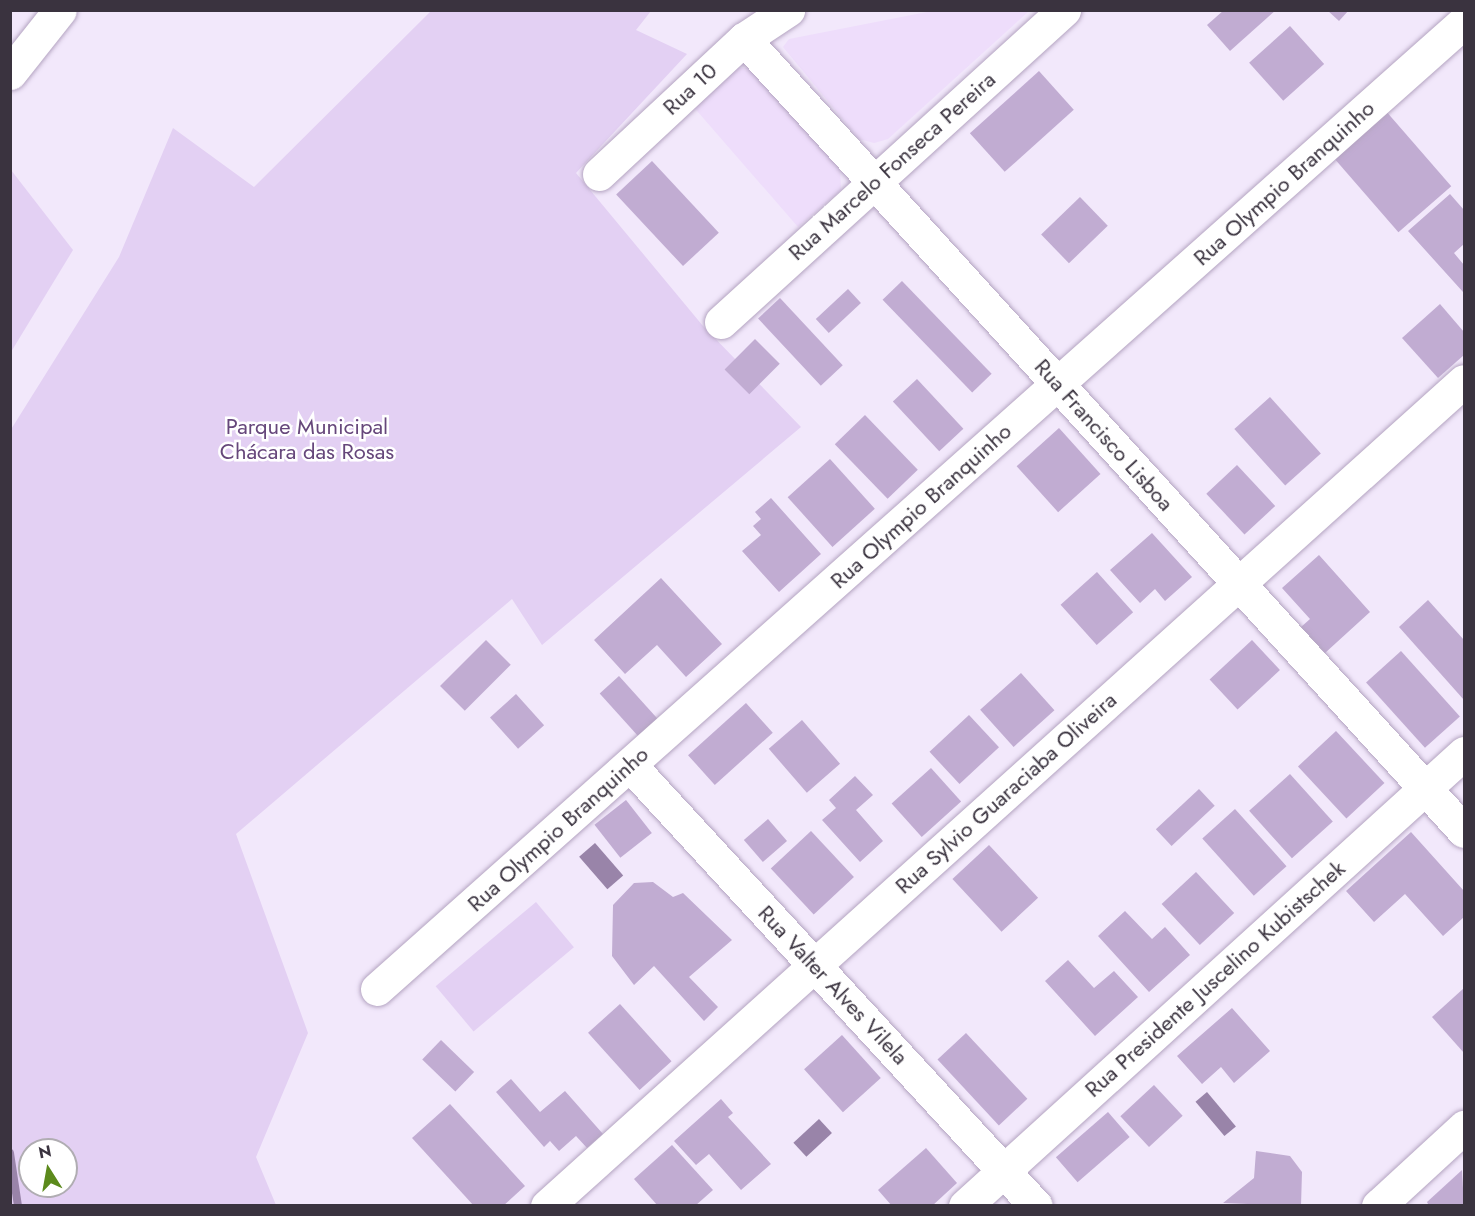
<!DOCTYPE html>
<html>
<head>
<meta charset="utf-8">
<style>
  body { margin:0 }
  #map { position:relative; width:1475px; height:1216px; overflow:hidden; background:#f2e8fb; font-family:Jost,sans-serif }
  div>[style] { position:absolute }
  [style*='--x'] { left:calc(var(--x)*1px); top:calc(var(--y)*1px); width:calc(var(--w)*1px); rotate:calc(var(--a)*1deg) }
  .built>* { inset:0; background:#eeddfb }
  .green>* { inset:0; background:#e3d0f3; transform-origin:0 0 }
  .water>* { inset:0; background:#9984a9; transform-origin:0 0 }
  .stream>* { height:8px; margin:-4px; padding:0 4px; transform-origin:4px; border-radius:4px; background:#9984a9 }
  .building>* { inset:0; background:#c1acd2; transform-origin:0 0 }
  .roads { filter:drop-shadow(0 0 2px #b4a4c1) drop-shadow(0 0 2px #b4a4c1) }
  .minor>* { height:33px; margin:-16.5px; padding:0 16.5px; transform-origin:16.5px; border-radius:16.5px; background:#fff }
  span { translate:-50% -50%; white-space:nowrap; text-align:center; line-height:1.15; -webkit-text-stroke:5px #fff; paint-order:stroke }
  .street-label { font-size:22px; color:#3a333f }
  .park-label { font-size:22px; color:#66477b }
  .frame { position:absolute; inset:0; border:12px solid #3a333f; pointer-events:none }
  .north { position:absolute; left:18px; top:1138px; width:60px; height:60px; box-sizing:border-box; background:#fff; border:2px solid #b0adb2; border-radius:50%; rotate:349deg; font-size:16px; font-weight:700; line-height:24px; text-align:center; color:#3a333f }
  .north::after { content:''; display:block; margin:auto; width:21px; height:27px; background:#5c8a1c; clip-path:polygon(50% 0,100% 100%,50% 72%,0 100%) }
</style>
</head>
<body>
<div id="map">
  <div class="built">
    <div style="clip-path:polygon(932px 11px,1029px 11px,888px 139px,874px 143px,859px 139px,783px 47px,789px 39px)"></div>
    <div style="clip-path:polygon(730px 68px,750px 68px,840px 170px,841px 190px,798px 227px,691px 104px)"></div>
  </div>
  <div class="green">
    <div style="clip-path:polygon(evenodd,431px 11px,651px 11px,636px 30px,687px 54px,576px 173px,703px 326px,801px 427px,542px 645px,512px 599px,236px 834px,308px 1033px,256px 1157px,276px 1205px,11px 1205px,10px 431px,119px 257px,173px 128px,254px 187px,431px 11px,30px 1150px,66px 1150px,66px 1186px,30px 1186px,30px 1150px)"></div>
    <div style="clip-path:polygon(11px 170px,73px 250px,11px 352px)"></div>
    <div style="left:536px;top:902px;width:59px;height:131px;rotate:50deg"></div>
  </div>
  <div class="water">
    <div style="left:595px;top:843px;width:43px;height:21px;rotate:49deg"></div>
    <div style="left:1207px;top:1092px;width:45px;height:15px;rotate:50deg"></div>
    <div style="left:819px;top:1119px;width:19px;height:35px;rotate:47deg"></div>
  </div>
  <div class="stream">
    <div style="--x:10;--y:1153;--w:54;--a:81.4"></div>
  </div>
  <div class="building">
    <div style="clip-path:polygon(1224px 10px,1276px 10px,1230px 51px,1207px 25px)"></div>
    <div style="clip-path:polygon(1327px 10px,1349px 10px,1339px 21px)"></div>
    <div style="left:1290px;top:26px;width:51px;height:55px;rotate:48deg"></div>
    <div style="left:1039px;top:71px;width:52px;height:93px;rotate:48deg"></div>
    <div style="left:1385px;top:110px;width:101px;height:70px;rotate:49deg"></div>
    <div style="left:652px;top:161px;width:98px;height:49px;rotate:47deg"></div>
    <div style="clip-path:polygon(1450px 194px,1464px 210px,1464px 244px,1454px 253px,1464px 265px,1463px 292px,1408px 231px)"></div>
    <div style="left:1080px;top:197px;width:40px;height:54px;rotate:46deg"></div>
    <div style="left:902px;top:281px;width:129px;height:27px;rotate:46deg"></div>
    <div style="left:848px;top:289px;width:19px;height:44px;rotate:47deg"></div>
    <div style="left:780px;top:298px;width:92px;height:30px;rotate:47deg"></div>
    <div style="clip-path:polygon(1440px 304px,1464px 332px,1464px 355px,1438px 378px,1402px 338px)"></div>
    <div style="left:755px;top:339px;width:35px;height:43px;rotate:45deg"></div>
    <div style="left:917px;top:379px;width:68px;height:33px;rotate:47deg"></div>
    <div style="left:1270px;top:397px;width:76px;height:48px;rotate:48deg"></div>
    <div style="left:865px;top:415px;width:76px;height:42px;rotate:46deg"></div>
    <div style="left:1059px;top:428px;width:62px;height:57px;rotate:48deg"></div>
    <div style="left:830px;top:459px;width:67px;height:57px;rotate:48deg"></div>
    <div style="left:1237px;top:465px;width:56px;height:42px;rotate:47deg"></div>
    <div style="clip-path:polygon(771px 498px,821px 554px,779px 592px,742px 551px,761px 535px,753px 526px,761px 519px,755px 512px)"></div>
    <div style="clip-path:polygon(1152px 533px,1192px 577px,1165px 601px,1155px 589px,1140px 603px,1110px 570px)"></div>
    <div style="clip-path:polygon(1319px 555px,1370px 612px,1325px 653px,1301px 627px,1310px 619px,1282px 588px)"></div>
    <div style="left:1097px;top:572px;width:54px;height:49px;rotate:48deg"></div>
    <div style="clip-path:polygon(661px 578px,722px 644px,686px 677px,657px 645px,625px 674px,594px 640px)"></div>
    <div style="clip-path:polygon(1428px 600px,1464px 640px,1464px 700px,1399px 627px)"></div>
    <div style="left:486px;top:640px;width:35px;height:65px;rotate:45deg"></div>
    <div style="left:1252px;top:640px;width:41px;height:58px;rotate:47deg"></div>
    <div style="left:1401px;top:651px;width:88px;height:47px;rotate:48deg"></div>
    <div style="left:1021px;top:673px;width:50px;height:55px;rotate:48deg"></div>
    <div style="left:619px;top:676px;width:61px;height:26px;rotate:48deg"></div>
    <div style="left:516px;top:694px;width:42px;height:35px;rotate:48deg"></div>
    <div style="left:746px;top:703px;width:40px;height:78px;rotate:48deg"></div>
    <div style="left:969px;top:715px;width:44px;height:54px;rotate:47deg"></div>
    <div style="left:802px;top:720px;width:58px;height:44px;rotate:49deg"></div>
    <div style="left:1336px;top:731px;width:71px;height:52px;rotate:47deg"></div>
    <div style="left:931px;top:768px;width:45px;height:53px;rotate:48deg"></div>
    <div style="left:1290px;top:774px;width:64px;height:55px;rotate:48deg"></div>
    <div style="clip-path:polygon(855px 776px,873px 795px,856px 810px,883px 841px,860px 862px,822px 820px,836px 808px,829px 800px)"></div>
    <div style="left:1199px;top:789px;width:23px;height:59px;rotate:47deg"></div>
    <div style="left:626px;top:800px;width:42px;height:40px;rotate:52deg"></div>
    <div style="left:1235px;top:809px;width:77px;height:44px;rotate:48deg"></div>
    <div style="left:768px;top:819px;width:29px;height:32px;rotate:49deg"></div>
    <div style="left:811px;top:831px;width:63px;height:55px;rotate:47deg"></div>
    <div style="clip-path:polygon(1411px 832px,1464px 891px,1464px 917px,1443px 936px,1405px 894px,1374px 922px,1346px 891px)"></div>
    <div style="left:989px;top:845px;width:72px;height:50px;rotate:47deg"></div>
    <div style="left:1196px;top:872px;width:56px;height:47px;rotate:47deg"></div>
    <div style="clip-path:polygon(653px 882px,673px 897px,683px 893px,732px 940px,689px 977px,718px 1007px,704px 1021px,654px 966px,634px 985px,612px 956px,613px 905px,634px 883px)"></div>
    <div style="clip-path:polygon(1125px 911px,1152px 939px,1165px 927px,1190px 955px,1149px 992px,1098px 936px)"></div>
    <div style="clip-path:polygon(1068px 960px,1094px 988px,1114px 971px,1138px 997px,1095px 1036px,1045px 981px)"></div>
    <div style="clip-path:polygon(1464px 988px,1464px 1053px,1432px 1017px)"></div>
    <div style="left:620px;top:1004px;width:77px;height:43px;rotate:48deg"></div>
    <div style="clip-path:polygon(1232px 1008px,1270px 1051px,1234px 1083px,1221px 1067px,1202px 1084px,1177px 1056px)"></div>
    <div style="left:966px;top:1033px;width:90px;height:39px;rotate:47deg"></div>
    <div style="left:842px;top:1035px;width:58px;height:51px;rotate:48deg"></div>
    <div style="left:441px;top:1040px;width:46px;height:27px;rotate:44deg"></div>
    <div style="clip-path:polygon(511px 1079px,540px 1112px,565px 1091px,603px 1134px,587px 1148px,576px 1136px,559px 1151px,550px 1141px,544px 1147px,496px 1092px)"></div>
    <div style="left:1154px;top:1085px;width:42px;height:46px;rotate:47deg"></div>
    <div style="clip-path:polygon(721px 1099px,733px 1113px,728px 1117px,771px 1164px,741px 1190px,709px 1154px,696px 1165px,674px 1141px)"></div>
    <div style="clip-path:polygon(450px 1104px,525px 1186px,503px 1206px,474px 1206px,412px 1138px)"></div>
    <div style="left:1108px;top:1112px;width:33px;height:69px;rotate:49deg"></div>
    <div style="clip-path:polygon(672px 1145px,713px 1190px,695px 1206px,658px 1206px,634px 1179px)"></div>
    <div style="clip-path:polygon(926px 1148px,957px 1183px,932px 1206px,892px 1206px,878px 1190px)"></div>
    <div style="clip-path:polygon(1256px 1151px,1290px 1156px,1302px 1172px,1301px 1206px,1223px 1203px,1254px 1178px)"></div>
    <div style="clip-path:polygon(1462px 1170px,1464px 1206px,1429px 1206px,1427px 1202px)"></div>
  </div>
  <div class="roads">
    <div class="minor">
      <div style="--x:744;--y:39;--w:1070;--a:47.73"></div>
      <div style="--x:10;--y:73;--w:80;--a:-51.6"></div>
      <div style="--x:599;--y:174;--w:198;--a:-43"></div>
      <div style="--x:744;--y:39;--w:53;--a:-33.4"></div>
      <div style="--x:721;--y:322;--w:464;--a:-42.3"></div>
      <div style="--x:630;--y:765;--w:599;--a:47.37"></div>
      <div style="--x:377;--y:989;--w:1455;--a:-41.66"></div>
      <div style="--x:547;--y:1206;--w:1233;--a:-41.98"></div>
      <div style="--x:965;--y:1206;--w:674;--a:-42.23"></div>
      <div style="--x:1378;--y:1206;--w:117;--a:-42.6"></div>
    </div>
  </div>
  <div class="street-label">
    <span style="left:690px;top:89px;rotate:-43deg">Rua 10</span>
    <span style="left:892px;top:166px;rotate:-42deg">Rua Marcelo Fonseca Pereira</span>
    <span style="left:1284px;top:183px;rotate:-42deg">Rua Olympio Branquinho</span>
    <span style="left:1104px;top:435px;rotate:48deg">Rua Francisco Lisboa</span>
    <span style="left:921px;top:506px;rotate:-42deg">Rua Olympio Branquinho</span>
    <span style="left:1006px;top:793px;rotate:-42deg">Rua Sylvio Guaraciaba Oliveira</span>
    <span style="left:558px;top:829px;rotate:-42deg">Rua Olympio Branquinho</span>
    <span style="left:1215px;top:979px;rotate:-42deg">Rua Presidente Juscelino Kubistschek</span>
    <span style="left:833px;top:985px;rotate:47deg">Rua Valter Alves Vilela</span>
  </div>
  <div class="park-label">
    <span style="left:307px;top:439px">Parque Municipal<br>Chácara das Rosas</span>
  </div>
  <div class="frame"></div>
  <div class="north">N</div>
</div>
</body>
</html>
